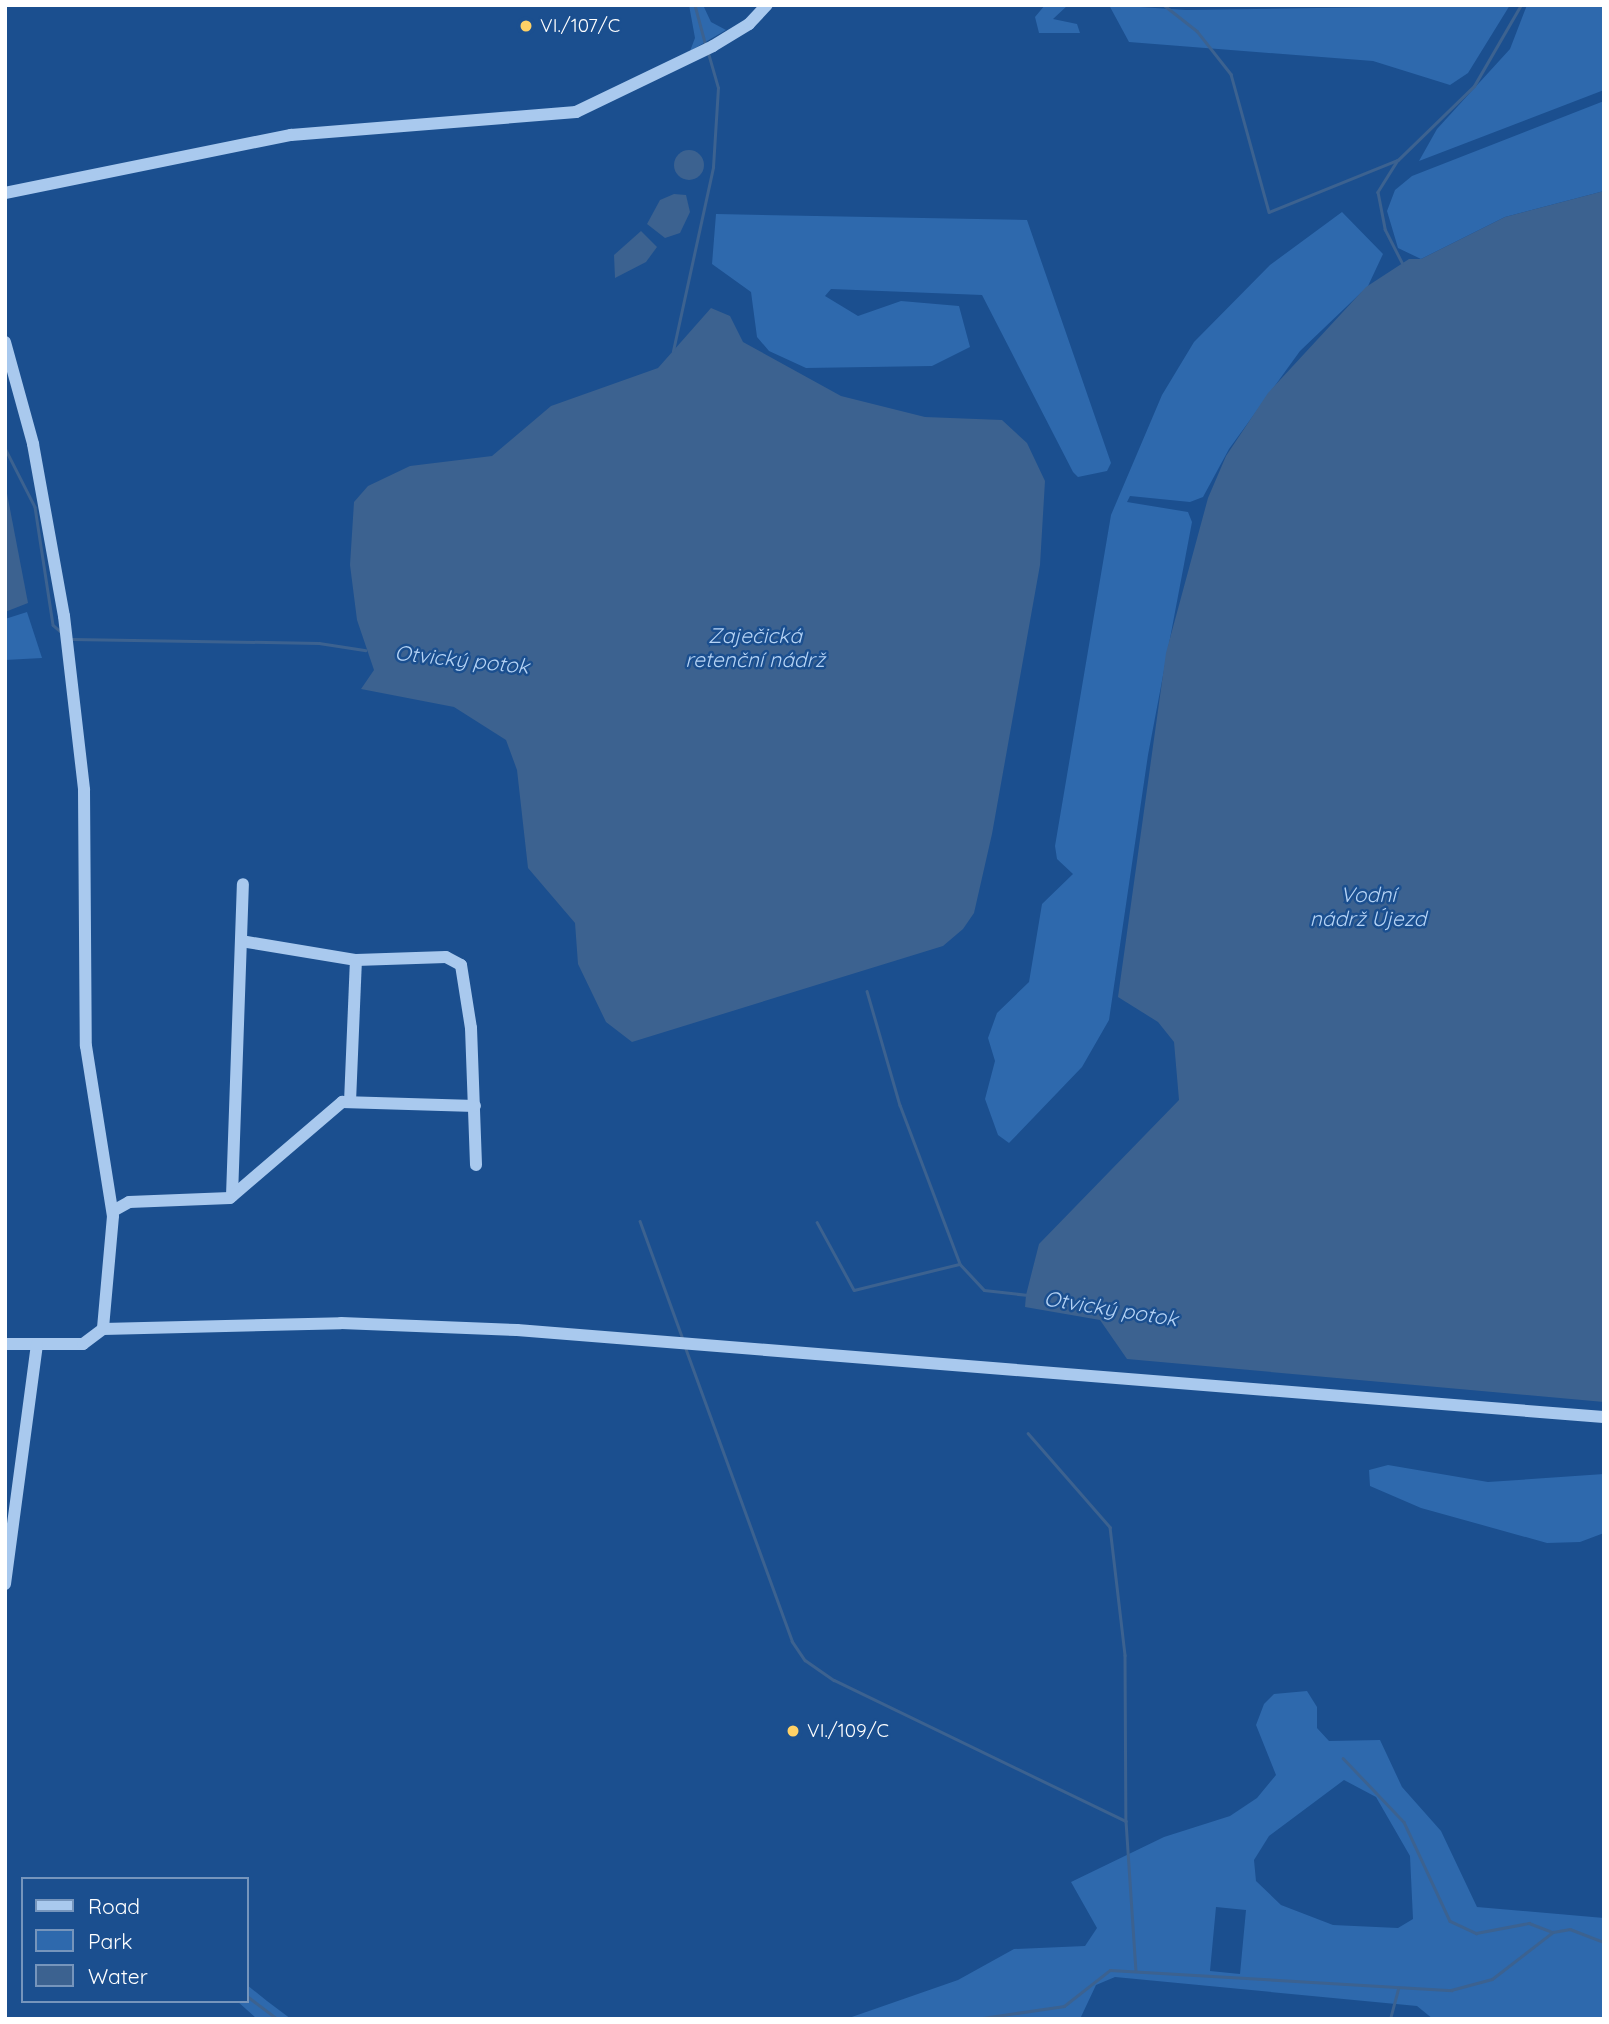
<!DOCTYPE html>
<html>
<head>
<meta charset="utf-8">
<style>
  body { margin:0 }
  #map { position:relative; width:1609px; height:2024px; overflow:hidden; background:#1b4f8f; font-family:Quicksand,sans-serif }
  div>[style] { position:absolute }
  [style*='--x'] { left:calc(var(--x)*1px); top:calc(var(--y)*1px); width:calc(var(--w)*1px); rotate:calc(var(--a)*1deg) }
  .green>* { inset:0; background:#2e69ad }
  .water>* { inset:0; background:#3c6290 }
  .round { border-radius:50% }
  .stream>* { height:2.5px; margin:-1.25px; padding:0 1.25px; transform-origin:1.25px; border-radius:1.25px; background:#3c6290 }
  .minor>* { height:12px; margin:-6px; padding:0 6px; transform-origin:6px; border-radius:6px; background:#a9c9ee }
  .dots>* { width:19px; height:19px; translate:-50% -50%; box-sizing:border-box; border:4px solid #1b4f8f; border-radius:50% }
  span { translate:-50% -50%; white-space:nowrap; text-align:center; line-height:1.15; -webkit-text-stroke:5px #1b4f8f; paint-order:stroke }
  .poi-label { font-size:19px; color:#fff }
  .left { translate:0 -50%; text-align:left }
  .water-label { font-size:21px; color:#b5d3f5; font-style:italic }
  .frame { position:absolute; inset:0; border:7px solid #fff; pointer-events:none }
  .legend { position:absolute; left:21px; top:1877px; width:228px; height:126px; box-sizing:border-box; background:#1b4f8f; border:2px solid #7695bc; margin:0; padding:9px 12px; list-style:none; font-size:21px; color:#fff }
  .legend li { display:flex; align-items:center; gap:14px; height:35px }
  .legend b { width:35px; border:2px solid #7695bc }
</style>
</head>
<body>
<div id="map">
  <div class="green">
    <div style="clip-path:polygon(689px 5px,703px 5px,711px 22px,726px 30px,690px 51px,695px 38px)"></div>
    <div style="clip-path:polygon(1045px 5px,1068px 5px,1053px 19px,1077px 24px,1080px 33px,1039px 33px,1035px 17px)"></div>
    <div style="clip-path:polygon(1109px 5px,1186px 10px,1510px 5px,1468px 73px,1450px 85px,1373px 61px,1129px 42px)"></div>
    <div style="clip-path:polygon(1527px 5px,1604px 5px,1604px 90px,1419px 161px,1437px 129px,1510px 49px)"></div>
    <div style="clip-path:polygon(1604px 101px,1604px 191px,1505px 217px,1421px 259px,1398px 248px,1387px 211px,1395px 190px,1412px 176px)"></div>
    <div style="clip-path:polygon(1342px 212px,1383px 254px,1368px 286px,1300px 351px,1229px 449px,1203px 497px,1190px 502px,1130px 496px,1127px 502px,1188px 512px,1192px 522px,1148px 755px,1109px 1020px,1082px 1067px,1009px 1143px,998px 1135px,985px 1099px,995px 1061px,988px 1038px,997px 1013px,1029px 982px,1042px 904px,1073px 874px,1057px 859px,1055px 846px,1111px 515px,1162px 395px,1194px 342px,1270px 265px)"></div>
    <div style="clip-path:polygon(716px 214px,1027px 220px,1111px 463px,1107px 471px,1078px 477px,1073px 472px,982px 295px,831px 289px,825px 296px,858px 316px,901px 301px,959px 306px,970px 347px,932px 366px,806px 368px,769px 351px,757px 337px,751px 292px,712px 264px)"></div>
    <div style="clip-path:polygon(27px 612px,42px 658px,5px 660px,5px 619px)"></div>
    <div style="clip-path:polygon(1388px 1465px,1488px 1482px,1604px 1474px,1604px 1533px,1580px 1542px,1547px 1543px,1421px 1508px,1370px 1486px,1369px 1470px)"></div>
    <div style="clip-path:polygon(evenodd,1307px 1691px,1317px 1707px,1317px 1728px,1329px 1741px,1380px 1740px,1402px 1787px,1441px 1831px,1477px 1907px,1604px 1918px,1604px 2019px,1433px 2019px,1417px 2006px,1115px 1977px,1096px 1985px,1080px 2019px,846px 2019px,958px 1980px,1014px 1949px,1085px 1946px,1097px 1928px,1071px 1882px,1164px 1837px,1230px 1816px,1257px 1798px,1276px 1775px,1256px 1725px,1264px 1704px,1274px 1694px,1307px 1691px,1344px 1780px,1376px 1797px,1410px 1856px,1413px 1919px,1398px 1928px,1333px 1925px,1281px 1905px,1256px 1881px,1254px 1860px,1269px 1836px,1344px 1780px,1307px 1691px,1216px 1907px,1246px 1910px,1240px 1974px,1210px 1971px,1216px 1907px)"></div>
    <div style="clip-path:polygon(247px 1985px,267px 2001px,291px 2019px,257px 2019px,237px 2001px,247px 2001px)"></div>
  </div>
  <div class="water">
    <div class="round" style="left:674px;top:150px;width:30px;height:30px"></div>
    <div style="clip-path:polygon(1604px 191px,1604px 1402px,1127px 1359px,1100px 1320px,1025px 1307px,1026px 1295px,1039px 1244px,1179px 1100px,1174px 1042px,1158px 1022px,1118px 997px,1166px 653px,1208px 498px,1226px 456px,1268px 393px,1366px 287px,1409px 259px,1421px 259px,1505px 217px)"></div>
    <div style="clip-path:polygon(674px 194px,686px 195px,690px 212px,680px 233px,665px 238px,647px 224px,660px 200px)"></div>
    <div style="clip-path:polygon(641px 231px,657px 247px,646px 262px,615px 278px,614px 255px)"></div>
    <div style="clip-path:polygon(711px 308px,730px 316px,743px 342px,841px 396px,925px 417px,1002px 420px,1027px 443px,1045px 481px,1040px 565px,992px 834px,974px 913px,963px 929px,943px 946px,632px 1042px,606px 1022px,578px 964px,575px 923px,528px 868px,517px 770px,506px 740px,454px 707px,361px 689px,374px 670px,357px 620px,350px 565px,354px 502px,368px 486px,410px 466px,492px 456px,551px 406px,658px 368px)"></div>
    <div style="clip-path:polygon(5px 483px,28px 603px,5px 612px)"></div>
  </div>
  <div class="stream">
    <div style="--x:695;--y:5;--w:42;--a:75"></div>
    <div style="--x:1164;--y:5;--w:42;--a:38.2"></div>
    <div style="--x:1197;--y:31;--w:55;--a:51.7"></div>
    <div style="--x:1231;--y:74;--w:143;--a:74.6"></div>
    <div style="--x:1269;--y:212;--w:139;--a:-22"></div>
    <div style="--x:1398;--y:160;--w:38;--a:122"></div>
    <div style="--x:1378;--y:192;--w:38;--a:79"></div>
    <div style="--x:1385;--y:229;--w:38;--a:63"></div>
    <div style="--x:1398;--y:160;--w:106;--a:-44.2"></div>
    <div style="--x:1474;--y:86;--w:94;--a:-59.9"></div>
    <div style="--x:673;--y:351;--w:188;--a:-77.7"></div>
    <div style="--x:713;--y:167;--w:79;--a:-86.4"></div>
    <div style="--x:718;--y:88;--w:37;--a:-106"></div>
    <div style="--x:5;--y:448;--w:66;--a:63"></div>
    <div style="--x:35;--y:507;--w:119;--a:81.3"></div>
    <div style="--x:53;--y:625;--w:11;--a:41"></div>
    <div style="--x:72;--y:639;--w:247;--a:0.9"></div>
    <div style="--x:319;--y:643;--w:47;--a:8.7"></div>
    <div style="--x:867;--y:991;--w:119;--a:73.9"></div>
    <div style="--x:900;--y:1105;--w:170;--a:69.3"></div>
    <div style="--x:960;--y:1264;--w:35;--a:47"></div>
    <div style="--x:984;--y:1290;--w:44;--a:6.5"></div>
    <div style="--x:640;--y:1221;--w:126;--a:70"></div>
    <div style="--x:817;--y:1222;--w:77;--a:61.4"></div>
    <div style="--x:854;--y:1290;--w:108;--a:-13.9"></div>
    <div style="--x:686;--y:1349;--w:311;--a:70"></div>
    <div style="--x:792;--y:1641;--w:23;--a:56"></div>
    <div style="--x:805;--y:1660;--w:35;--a:35"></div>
    <div style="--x:834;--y:1680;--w:324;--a:25.8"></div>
    <div style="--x:1126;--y:1821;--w:150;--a:86.2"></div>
    <div style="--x:1028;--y:1433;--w:125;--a:48.9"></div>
    <div style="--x:1110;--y:1527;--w:129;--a:83.3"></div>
    <div style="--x:1125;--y:1655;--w:166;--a:89.7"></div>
    <div style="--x:1343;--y:1758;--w:88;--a:46.4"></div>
    <div style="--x:1404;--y:1822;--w:109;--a:65.1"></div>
    <div style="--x:1450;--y:1921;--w:29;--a:25"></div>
    <div style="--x:1476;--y:1933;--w:54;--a:-10.7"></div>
    <div style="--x:1529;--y:1923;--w:25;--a:21"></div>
    <div style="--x:247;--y:1996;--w:38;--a:37"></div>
    <div style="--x:976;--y:2019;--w:89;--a:-8.4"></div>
    <div style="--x:1064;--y:2006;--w:58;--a:-38"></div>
    <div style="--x:1110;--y:1970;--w:342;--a:3.4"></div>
    <div style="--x:1451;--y:1990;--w:42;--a:-15"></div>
    <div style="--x:1492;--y:1979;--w:77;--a:-37.6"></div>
    <div style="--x:1553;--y:1932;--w:17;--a:-10"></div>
    <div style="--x:1570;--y:1929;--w:36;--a:21"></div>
    <div style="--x:1390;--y:2019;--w:31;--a:-75"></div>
  </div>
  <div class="minor">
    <div style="--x:5;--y:193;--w:292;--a:-11.5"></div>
    <div style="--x:291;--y:135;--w:286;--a:-4.6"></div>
    <div style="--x:576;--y:112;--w:152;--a:-25.7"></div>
    <div style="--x:713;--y:46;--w:42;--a:-31.4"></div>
    <div style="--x:749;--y:24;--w:26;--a:-47"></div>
    <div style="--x:5;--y:342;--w:106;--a:74.6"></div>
    <div style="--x:33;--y:444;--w:175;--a:79.8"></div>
    <div style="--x:64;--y:616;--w:175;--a:83.4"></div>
    <div style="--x:84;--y:790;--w:256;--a:89.6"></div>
    <div style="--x:86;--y:1046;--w:172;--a:81"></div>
    <div style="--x:113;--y:1216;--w:113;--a:95.1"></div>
    <div style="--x:241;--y:941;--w:117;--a:9.4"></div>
    <div style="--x:356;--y:960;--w:90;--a:-1.9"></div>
    <div style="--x:446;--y:957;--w:17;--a:28"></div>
    <div style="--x:461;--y:965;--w:64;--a:81"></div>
    <div style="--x:471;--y:1028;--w:137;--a:87.9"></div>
    <div style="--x:350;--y:1102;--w:142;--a:-87.6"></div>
    <div style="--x:232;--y:1196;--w:312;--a:-88"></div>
    <div style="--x:113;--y:1211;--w:18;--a:-29"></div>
    <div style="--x:129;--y:1202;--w:101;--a:-2.3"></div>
    <div style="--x:230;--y:1198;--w:148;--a:-40.6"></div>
    <div style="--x:342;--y:1102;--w:133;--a:1.7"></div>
    <div style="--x:5;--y:1344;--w:78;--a:0"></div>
    <div style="--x:83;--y:1344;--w:25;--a:-37"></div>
    <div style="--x:103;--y:1329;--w:238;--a:-1.4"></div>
    <div style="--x:341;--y:1323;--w:176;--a:2.3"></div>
    <div style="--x:517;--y:1330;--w:1090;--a:4.58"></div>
    <div style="--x:5;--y:1584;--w:242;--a:-82.4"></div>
  </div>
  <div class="dots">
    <div style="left:526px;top:26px;background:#ffd166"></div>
    <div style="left:793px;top:1731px;background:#ffd166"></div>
  </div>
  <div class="poi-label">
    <span class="left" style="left:540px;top:26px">VI./107/C</span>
    <span class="left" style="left:807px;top:1731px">VI./109/C</span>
  </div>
  <div class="water-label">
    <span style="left:755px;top:647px">Zaječická<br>retenční nádrž</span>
    <span style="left:462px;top:659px;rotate:6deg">Otvický potok</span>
    <span style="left:1368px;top:906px">Vodní<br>nádrž Újezd</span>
    <span style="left:1111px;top:1308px;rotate:9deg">Otvický potok</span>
  </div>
  <div class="frame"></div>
  <ul class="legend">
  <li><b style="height:9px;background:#a9c9ee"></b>Road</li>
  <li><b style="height:19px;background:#2e69ad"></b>Park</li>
  <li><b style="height:19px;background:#3c6290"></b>Water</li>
  </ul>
</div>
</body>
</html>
